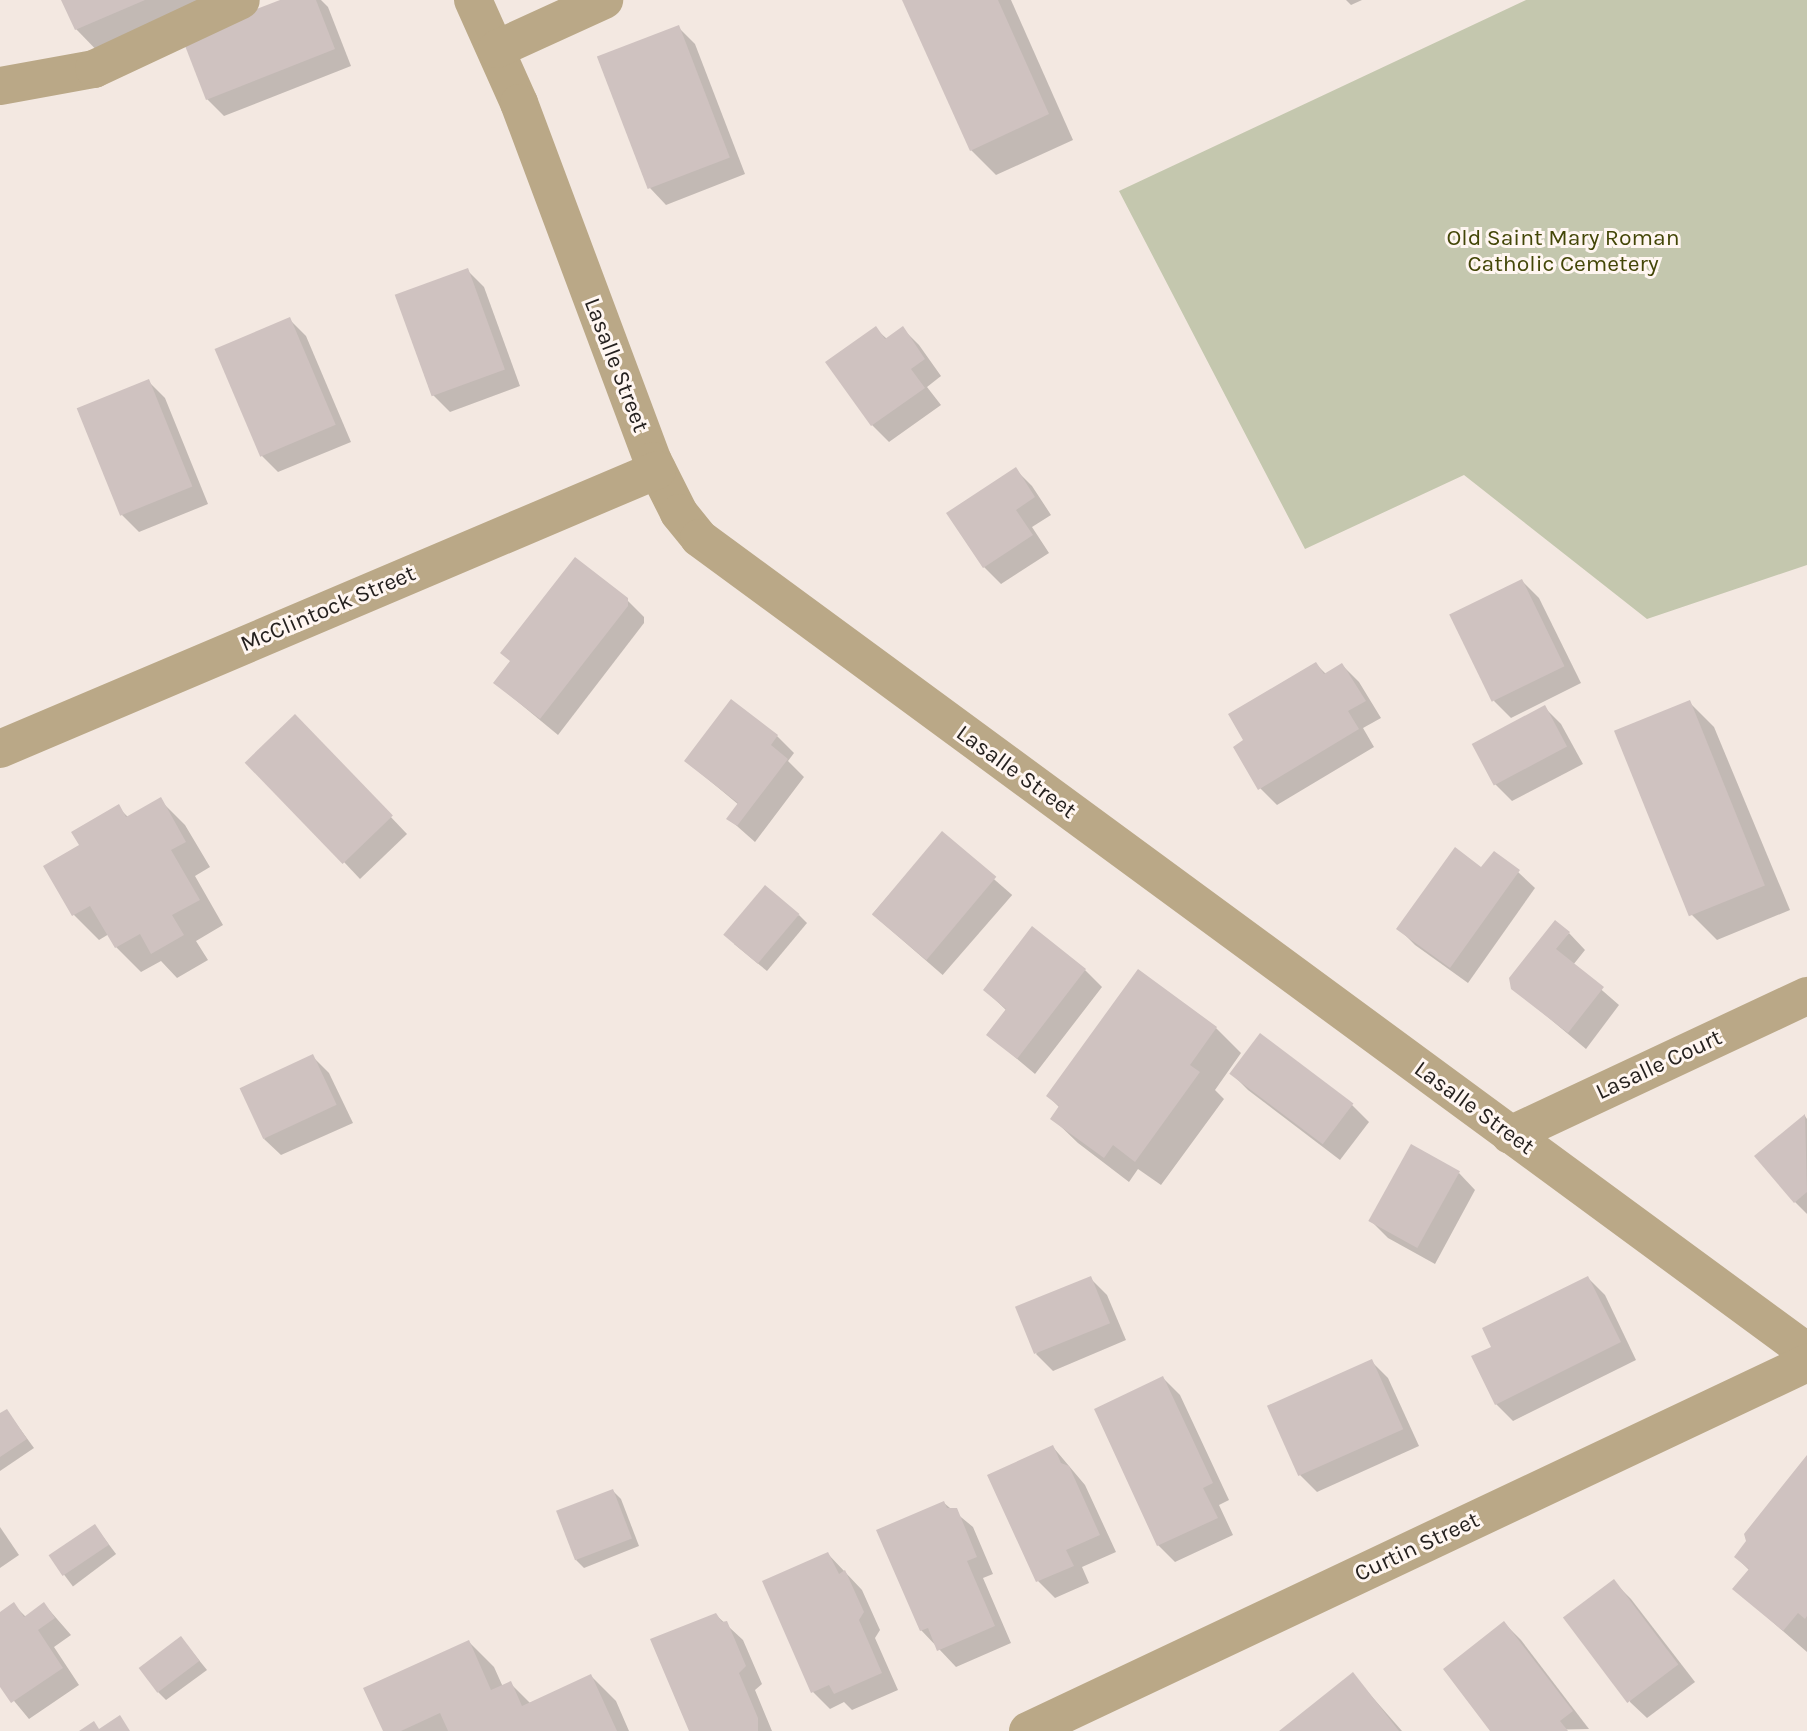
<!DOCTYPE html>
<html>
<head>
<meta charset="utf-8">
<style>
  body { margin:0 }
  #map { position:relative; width:1807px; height:1731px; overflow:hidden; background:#f3e8e1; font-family:Karla,sans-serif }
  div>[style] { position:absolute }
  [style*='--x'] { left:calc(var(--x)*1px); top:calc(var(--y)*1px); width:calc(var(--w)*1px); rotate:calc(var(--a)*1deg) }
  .green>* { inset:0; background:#c4c7ae }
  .shadow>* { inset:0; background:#0003; transform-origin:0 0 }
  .building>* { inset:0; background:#cfc2c0; transform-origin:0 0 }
  .minor>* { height:38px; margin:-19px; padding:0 19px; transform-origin:19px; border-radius:19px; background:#baa887 }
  span { translate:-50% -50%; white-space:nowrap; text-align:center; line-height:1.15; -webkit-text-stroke:6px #fff6f1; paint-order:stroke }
  .park-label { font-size:23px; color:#434607 }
  .street-label { font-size:23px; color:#25211f }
</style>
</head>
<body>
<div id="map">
  <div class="green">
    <div style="clip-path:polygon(1526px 0,1807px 0,1807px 565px,1647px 619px,1464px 475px,1305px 549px,1119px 191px)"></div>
  </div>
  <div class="shadow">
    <div style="clip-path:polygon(63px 0,251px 0,108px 62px,76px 29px)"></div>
    <div style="clip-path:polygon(285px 0,321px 0,328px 7px,351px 66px,224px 116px,207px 99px)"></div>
    <div style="clip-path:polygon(903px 0,1011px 0,1073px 140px,996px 175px,971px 150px)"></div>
    <div style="clip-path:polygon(1346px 0,1362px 0,1351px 5px)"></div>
    <div style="clip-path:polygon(678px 27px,695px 44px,745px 174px,666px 205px,650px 188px)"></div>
    <div style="clip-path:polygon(467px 270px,484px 287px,520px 386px,450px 412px,433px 395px)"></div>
    <div style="clip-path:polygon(289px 319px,306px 336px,351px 442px,278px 472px,261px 455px)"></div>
    <div style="clip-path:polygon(875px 328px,887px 339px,902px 328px,919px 345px,941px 376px,927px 387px,941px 405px,889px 442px,872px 425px)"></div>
    <div style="clip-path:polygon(148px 381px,165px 398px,208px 504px,139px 532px,122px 515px)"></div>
    <div style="clip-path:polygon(1015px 469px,1032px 486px,1051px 515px,1032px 527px,1049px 553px,1001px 584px,984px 567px)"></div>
    <div style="clip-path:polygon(1522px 581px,1539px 598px,1581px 683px,1511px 718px,1494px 701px)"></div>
    <div style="clip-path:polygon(627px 600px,644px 617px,644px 623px,558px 735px,495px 683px)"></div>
    <div style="clip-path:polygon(1316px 664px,1326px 674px,1342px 665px,1359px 682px,1381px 718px,1363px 728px,1374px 747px,1277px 805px,1260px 788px,1246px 741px)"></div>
    <div style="clip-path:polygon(1689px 702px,1714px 727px,1790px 910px,1717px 940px,1692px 915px)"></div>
    <div style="clip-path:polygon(1544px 707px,1561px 724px,1583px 764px,1512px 801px,1495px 784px,1473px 744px)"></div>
    <div style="clip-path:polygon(311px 733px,407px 834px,360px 879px,344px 862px)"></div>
    <div style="clip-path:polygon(777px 736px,794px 753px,788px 761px,804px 777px,755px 842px,729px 819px,739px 805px,686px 761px)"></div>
    <div style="clip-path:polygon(160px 800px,185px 825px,210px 867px,195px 876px,223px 925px,196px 941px,208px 960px,177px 978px,161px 961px,141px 972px,116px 947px,109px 934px,99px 940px,74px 915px,81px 845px,118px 807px,129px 818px)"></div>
    <div style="left:942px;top:834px;width:93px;height:106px;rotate:41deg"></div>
    <div style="clip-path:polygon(1518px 872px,1535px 888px,1468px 983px,1415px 945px,1398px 928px)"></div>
    <div style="clip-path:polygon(799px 915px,807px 923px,767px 971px,734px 944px)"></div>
    <div style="clip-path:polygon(1569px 933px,1585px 950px,1573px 965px,1619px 1005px,1586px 1049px,1513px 988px)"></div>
    <div style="clip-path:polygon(1085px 970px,1102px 987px,1035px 1074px,989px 1035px,1007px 1011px,985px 990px)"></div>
    <div style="clip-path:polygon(1138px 971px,1216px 1028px,1241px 1053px,1215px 1090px,1224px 1099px,1161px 1185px,1138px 1169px,1129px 1182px,1078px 1143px,1053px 1119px,1060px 1108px,1048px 1096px)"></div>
    <div style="clip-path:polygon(312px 1056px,329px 1073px,353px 1123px,281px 1155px,264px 1139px)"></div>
    <div style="clip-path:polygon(1231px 1073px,1352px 1105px,1369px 1122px,1340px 1160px,1248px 1090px)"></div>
    <div style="clip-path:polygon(1805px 1116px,1807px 1119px,1807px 1214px,1795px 1202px)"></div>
    <div style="clip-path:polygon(1459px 1173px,1475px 1190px,1435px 1264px,1388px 1238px,1371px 1221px)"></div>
    <div style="clip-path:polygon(1090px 1278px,1107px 1295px,1126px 1340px,1053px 1371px,1036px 1354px)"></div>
    <div style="clip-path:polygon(1588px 1278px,1605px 1295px,1636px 1360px,1513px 1421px,1496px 1404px,1493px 1347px)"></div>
    <div style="clip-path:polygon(1371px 1361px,1388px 1378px,1419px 1446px,1317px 1492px,1300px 1475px)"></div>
    <div style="clip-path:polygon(1163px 1378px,1180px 1395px,1229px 1500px,1219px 1505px,1233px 1535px,1175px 1562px,1158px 1545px)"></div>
    <div style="clip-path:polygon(7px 1411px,34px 1448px,0 1471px,0 1415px)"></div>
    <div style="clip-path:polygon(1053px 1447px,1085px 1485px,1116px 1552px,1082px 1567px,1089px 1583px,1055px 1598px,1038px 1581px,990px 1476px)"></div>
    <div style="clip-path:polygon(1807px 1458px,1807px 1652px,1735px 1589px,1749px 1570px,1736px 1557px)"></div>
    <div style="clip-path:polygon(613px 1491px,621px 1499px,639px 1546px,584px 1568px,576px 1560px)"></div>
    <div style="clip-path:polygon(944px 1503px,973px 1527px,993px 1574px,983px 1578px,1011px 1643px,956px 1667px,921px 1630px)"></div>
    <div style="left:95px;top:1526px;width:35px;height:54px;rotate:53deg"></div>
    <div style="clip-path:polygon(0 1527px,19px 1555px,0 1568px)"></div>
    <div style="clip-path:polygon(828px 1554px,862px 1590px,880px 1630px,875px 1638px,898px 1690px,852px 1710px,844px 1702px,830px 1709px,813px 1692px)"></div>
    <div style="clip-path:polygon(1614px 1582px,1631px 1599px,1695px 1682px,1647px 1718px,1630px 1702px)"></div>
    <div style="clip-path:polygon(44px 1604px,71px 1635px,54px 1647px,79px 1685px,29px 1719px,0 1684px,0 1614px,14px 1605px,26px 1617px)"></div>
    <div style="clip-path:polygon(716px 1615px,743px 1640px,762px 1684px,755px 1690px,772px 1731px,691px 1731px)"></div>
    <div style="clip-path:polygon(1504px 1623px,1521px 1640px,1589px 1729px,1493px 1731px)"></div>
    <div style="clip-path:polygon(181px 1638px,207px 1670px,166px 1700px,158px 1692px)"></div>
    <div style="clip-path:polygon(469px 1642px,494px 1667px,503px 1687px,510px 1683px,530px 1703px,591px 1676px,616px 1701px,629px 1731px,385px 1731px)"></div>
    <div style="clip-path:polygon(1353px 1675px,1402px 1731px,1282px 1731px)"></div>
  </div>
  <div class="building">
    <div style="clip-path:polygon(61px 0,145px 0,75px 30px)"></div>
    <div style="clip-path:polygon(280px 0,316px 0,335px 49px,206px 100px,182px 38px)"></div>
    <div style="clip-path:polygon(902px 0,998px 0,1049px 114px,970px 151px)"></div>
    <div style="left:679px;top:25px;width:142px;height:88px;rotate:69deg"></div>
    <div style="left:468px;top:268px;width:108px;height:78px;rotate:70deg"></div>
    <div style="left:290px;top:317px;width:117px;height:82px;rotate:67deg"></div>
    <div style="clip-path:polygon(876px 326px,885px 339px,903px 326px,925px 359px,911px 369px,925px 388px,871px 426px,825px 362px)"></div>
    <div style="left:149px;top:379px;width:116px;height:78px;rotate:68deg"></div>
    <div style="clip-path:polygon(1016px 467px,1035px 497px,1016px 510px,1033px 535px,983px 568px,946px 513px)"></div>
    <div style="clip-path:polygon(575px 557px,628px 598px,628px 606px,540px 719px,493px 683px,510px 661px,500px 653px)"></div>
    <div style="left:1522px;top:579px;width:97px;height:81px;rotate:64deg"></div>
    <div style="clip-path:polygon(1316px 662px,1324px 674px,1342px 663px,1366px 701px,1348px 711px,1359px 729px,1258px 790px,1233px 747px,1243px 740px,1228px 714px)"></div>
    <div style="clip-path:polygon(731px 699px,778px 735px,771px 745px,788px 759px,737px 826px,726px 819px,738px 803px,684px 761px)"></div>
    <div style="left:1690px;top:700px;width:200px;height:82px;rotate:68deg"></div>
    <div style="left:1545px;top:705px;width:47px;height:83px;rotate:62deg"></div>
    <div style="left:295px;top:714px;width:141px;height:70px;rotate:46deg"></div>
    <div style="clip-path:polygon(161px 797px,186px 842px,171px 850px,200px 900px,172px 915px,184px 935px,151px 954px,140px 934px,115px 948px,90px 906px,72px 916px,43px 866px,79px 845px,71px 832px,119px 804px,126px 817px)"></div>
    <div style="left:942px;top:831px;width:71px;height:109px;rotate:40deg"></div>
    <div style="clip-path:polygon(1455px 847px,1481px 867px,1494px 851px,1520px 870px,1450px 968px,1396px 929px)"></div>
    <div style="left:765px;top:885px;width:45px;height:65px;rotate:40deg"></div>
    <div style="clip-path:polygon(1555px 920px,1570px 932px,1556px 949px,1604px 987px,1568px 1033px,1511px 989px,1509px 978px)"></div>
    <div style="clip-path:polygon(1032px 926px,1086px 969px,1017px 1059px,986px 1035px,1006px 1009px,983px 990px)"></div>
    <div style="clip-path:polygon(1138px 969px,1217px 1027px,1190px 1065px,1200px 1072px,1135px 1162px,1113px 1145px,1104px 1158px,1050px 1119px,1059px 1106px,1046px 1096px)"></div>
    <div style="left:1260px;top:1033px;width:117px;height:51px;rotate:37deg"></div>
    <div style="left:313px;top:1054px;width:56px;height:81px;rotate:65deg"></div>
    <div style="clip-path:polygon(1805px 1114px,1807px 1192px,1794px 1203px,1754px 1156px)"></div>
    <div style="left:1411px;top:1144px;width:56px;height:88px;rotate:29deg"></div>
    <div style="left:1091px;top:1276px;width:51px;height:82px;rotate:68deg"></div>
    <div style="clip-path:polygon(1588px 1276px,1621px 1342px,1495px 1405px,1471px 1356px,1491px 1347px,1482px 1328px)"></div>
    <div style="left:1372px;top:1359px;width:77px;height:115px;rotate:66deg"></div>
    <div style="clip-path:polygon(1163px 1376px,1213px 1483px,1203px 1488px,1218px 1518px,1157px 1546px,1094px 1409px)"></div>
    <div style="clip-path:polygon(7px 1409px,27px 1439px,0 1457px,0 1413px)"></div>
    <div style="clip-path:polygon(1053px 1445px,1061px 1463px,1069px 1466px,1100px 1535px,1066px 1550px,1074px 1566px,1036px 1582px,987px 1475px)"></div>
    <div style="clip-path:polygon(1807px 1455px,1807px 1616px,1805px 1619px,1798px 1613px,1783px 1631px,1732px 1589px,1749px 1569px,1734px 1557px,1746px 1541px,1744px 1534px)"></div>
    <div style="left:613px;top:1489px;width:53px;height:61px;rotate:69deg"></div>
    <div style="clip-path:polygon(944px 1501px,947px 1508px,957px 1508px,977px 1557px,967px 1561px,995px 1626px,937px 1651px,928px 1628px,920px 1631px,876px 1530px)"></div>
    <div style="left:95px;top:1524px;width:25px;height:56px;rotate:56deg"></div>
    <div style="clip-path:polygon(828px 1552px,839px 1574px,845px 1570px,864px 1612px,859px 1620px,882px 1673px,834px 1694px,829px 1685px,811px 1693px,762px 1581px)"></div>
    <div style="left:1614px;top:1579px;width:107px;height:64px;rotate:53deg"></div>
    <div style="clip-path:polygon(14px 1602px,24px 1617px,44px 1602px,55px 1618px,38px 1630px,63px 1668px,11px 1703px,0 1687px,0 1612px)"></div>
    <div style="clip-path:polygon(716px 1613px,722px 1622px,727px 1621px,746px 1666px,739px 1673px,758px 1718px,758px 1731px,689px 1731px,650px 1639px)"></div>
    <div style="clip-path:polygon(1504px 1621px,1573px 1711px,1560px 1721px,1568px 1731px,1490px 1731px,1443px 1669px)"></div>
    <div style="left:181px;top:1636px;width:31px;height:53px;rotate:53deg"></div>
    <div style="clip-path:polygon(469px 1640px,491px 1690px,511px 1681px,522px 1706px,591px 1674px,617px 1731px,448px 1731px,440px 1713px,401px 1731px,383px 1731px,363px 1688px)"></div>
    <div style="clip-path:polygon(1353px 1672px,1399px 1731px,1279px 1731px)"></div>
    <div style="clip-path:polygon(120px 1715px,130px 1731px,79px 1731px,94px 1721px,99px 1729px)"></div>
  </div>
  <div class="minor">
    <div style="--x:473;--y:0;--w:113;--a:65.9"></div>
    <div style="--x:519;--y:103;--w:382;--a:69.5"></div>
    <div style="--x:653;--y:461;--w:58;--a:63.4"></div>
    <div style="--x:679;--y:513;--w:32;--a:51"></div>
    <div style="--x:699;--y:538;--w:1375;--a:36.3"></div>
    <div style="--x:497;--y:49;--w:118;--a:-24.6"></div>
    <div style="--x:0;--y:86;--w:96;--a:-10.3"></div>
    <div style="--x:94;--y:69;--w:162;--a:-25.1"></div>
    <div style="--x:0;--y:749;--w:714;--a:-23.01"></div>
    <div style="--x:1510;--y:1135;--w:328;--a:-25.1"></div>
    <div style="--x:1028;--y:1731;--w:862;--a:-25.29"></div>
  </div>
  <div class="park-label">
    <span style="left:1563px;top:251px">Old Saint Mary Roman<br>Catholic Cemetery</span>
  </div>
  <div class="street-label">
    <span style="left:616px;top:365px;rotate:69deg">Lasalle Street</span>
    <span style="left:328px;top:609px;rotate:-23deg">McClintock Street</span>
    <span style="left:1016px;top:772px;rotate:36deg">Lasalle Street</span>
    <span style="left:1659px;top:1065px;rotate:-25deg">Lasalle Court</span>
    <span style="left:1474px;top:1108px;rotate:36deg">Lasalle Street</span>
    <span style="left:1417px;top:1547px;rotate:-25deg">Curtin Street</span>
  </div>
</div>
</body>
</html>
